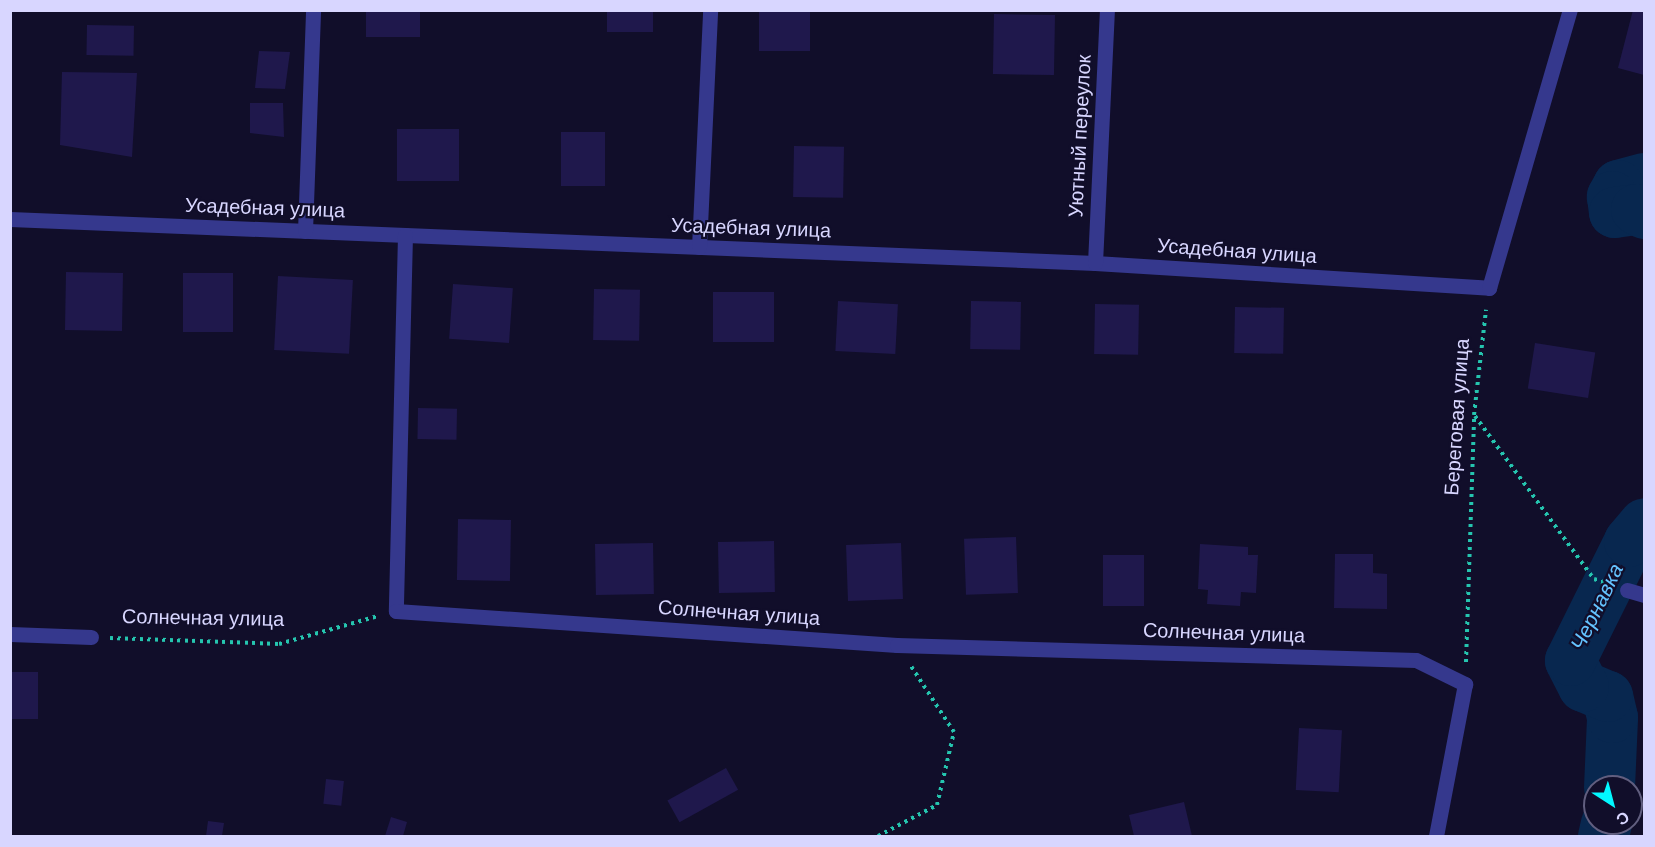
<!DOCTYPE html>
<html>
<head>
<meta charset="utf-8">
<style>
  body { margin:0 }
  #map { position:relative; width:1655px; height:847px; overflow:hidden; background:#110e2a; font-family:Helvetica,sans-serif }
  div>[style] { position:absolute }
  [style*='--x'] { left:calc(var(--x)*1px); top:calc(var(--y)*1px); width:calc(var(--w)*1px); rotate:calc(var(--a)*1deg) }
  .river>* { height:51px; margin:-25.5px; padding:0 25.5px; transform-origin:25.5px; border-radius:25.5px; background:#08274f }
  .building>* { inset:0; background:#1f184c; transform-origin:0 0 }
  .path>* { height:4px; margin-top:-2px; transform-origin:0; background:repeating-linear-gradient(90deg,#25c5af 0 3px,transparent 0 7.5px) }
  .street>* { height:15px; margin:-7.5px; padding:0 7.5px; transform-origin:7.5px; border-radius:7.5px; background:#35388d }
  span { translate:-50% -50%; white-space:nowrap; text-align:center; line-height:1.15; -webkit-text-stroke:4.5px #110e2a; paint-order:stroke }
  .street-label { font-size:20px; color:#d8d6ff }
  .water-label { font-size:21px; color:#64c3ff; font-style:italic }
  .frame { position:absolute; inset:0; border:12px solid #d8d6ff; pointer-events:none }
  .north { position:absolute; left:1583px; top:775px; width:60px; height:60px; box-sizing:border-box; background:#110e2a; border:2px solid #615e7f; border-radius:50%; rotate:144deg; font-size:16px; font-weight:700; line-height:24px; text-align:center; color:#d8d6ff }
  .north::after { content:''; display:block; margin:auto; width:21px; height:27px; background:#02f8ff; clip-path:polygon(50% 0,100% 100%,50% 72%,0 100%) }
</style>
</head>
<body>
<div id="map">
  <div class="river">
    <div style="--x:1644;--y:178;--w:27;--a:165"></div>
    <div style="--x:1618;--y:185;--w:13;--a:119"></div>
    <div style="--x:1612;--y:196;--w:16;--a:83"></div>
    <div style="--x:1614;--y:212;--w:22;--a:-8"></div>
    <div style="--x:1636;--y:209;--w:9;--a:27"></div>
    <div style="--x:1609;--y:787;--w:70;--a:-87.5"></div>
    <div style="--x:1612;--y:717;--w:22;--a:-103"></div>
    <div style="--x:1607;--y:696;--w:26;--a:-157"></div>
    <div style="--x:1583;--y:686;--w:29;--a:-117"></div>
    <div style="--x:1570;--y:660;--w:133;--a:-63.6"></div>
    <div style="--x:1629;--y:541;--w:23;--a:-50"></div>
    <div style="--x:1603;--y:836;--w:13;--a:-77"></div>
  </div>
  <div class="building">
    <div style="left:366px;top:10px;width:54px;height:27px"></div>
    <div style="left:607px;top:10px;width:46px;height:22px"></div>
    <div style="left:759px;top:10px;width:51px;height:41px"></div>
    <div style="clip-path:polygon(1633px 10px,1644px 10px,1644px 75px,1618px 68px)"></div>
    <div style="left:994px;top:14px;width:61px;height:60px;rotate:1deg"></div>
    <div style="left:87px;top:25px;width:47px;height:30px;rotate:1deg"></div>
    <div style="clip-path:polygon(259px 51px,290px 52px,285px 89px,255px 88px)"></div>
    <div style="clip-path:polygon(62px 72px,137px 73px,132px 157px,60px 145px)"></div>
    <div style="clip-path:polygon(250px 103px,283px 103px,284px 137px,250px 133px)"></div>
    <div style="left:397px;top:129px;width:62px;height:52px"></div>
    <div style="left:561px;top:132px;width:44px;height:54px"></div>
    <div style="left:794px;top:146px;width:50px;height:51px;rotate:1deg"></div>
    <div style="left:66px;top:272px;width:57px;height:58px;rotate:1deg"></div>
    <div style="left:183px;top:273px;width:50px;height:59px"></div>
    <div style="left:278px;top:276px;width:75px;height:74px;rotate:3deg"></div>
    <div style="left:453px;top:284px;width:60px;height:55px;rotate:4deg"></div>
    <div style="left:594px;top:289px;width:46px;height:51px;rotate:1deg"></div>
    <div style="left:713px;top:292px;width:61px;height:50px"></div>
    <div style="left:838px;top:301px;width:60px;height:50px;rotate:3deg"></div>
    <div style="left:971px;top:301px;width:50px;height:48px;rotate:1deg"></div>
    <div style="left:1095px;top:304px;width:44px;height:50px;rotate:1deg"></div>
    <div style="left:1235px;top:307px;width:49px;height:46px;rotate:1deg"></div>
    <div style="left:1535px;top:343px;width:61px;height:46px;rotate:9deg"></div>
    <div style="left:418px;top:408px;width:39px;height:31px;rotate:1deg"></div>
    <div style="left:458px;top:519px;width:53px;height:61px;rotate:1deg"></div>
    <div style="left:1016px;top:537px;width:56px;height:52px;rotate:88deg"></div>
    <div style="left:774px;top:541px;width:51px;height:56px;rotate:89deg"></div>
    <div style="left:653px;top:543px;width:51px;height:58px;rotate:89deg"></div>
    <div style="left:901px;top:543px;width:56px;height:55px;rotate:88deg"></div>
    <div style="clip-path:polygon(1200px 544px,1248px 547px,1248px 555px,1258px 555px,1256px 593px,1241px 592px,1240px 606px,1207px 604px,1208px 590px,1198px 589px)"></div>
    <div style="clip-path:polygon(1335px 554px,1373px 554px,1373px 573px,1387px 574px,1387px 609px,1334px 608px)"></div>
    <div style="left:1103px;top:555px;width:41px;height:51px"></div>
    <div style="left:10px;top:672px;width:28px;height:47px"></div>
    <div style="left:1299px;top:728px;width:43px;height:62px;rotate:3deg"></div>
    <div style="left:726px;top:768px;width:25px;height:67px;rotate:61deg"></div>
    <div style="left:326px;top:779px;width:18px;height:25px;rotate:6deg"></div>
    <div style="clip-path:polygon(1184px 802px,1192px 836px,1134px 836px,1129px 815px)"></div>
    <div style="clip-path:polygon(391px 817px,407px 822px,403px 836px,385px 836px)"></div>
    <div style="clip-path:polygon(208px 821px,224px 823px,222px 836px,206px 836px)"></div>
  </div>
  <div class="path">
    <div style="--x:1475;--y:416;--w:202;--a:53.9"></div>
    <div style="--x:1594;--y:579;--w:16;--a:18"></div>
    <div style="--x:110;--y:638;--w:169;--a:2"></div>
    <div style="--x:279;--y:644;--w:103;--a:-15.8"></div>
    <div style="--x:1466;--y:662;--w:247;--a:-88.1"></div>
    <div style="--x:1474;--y:415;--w:106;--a:-83.5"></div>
    <div style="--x:878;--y:836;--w:67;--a:-27.7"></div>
    <div style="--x:937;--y:805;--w:75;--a:-76.9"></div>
    <div style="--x:954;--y:732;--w:79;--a:-123.1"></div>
  </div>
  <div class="street">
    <div style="--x:10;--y:219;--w:1086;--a:2.32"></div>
    <div style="--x:1095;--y:263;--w:395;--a:3.6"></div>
    <div style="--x:1489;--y:288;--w:290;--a:-73.8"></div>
    <div style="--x:305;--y:231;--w:221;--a:-87.9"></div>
    <div style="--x:405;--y:235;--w:376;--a:91.4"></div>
    <div style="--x:396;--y:611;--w:502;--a:3.88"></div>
    <div style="--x:897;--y:645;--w:519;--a:1.66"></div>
    <div style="--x:1416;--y:660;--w:55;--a:26.1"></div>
    <div style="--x:1465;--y:684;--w:155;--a:100.8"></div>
    <div style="--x:699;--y:247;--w:237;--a:-87.3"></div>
    <div style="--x:1095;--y:263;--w:253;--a:-87.3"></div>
    <div style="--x:1627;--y:590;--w:18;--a:16"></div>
    <div style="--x:10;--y:634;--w:81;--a:2.1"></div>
  </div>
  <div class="street-label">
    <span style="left:1080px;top:136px;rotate:-87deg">Уютный переулок</span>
    <span style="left:265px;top:208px;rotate:2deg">Усадебная улица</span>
    <span style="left:751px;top:228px;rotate:2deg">Усадебная улица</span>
    <span style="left:1237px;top:251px;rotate:4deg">Усадебная улица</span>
    <span style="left:1457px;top:417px;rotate:-86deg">Береговая улица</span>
    <span style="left:739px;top:613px;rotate:4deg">Солнечная улица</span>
    <span style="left:203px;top:618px;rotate:1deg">Солнечная улица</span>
    <span style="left:1224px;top:633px;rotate:2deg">Солнечная улица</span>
  </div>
  <div class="water-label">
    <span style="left:1597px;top:607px;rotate:-64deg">Чернавка</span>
  </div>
  <div class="frame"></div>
  <div class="north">С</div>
</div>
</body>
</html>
